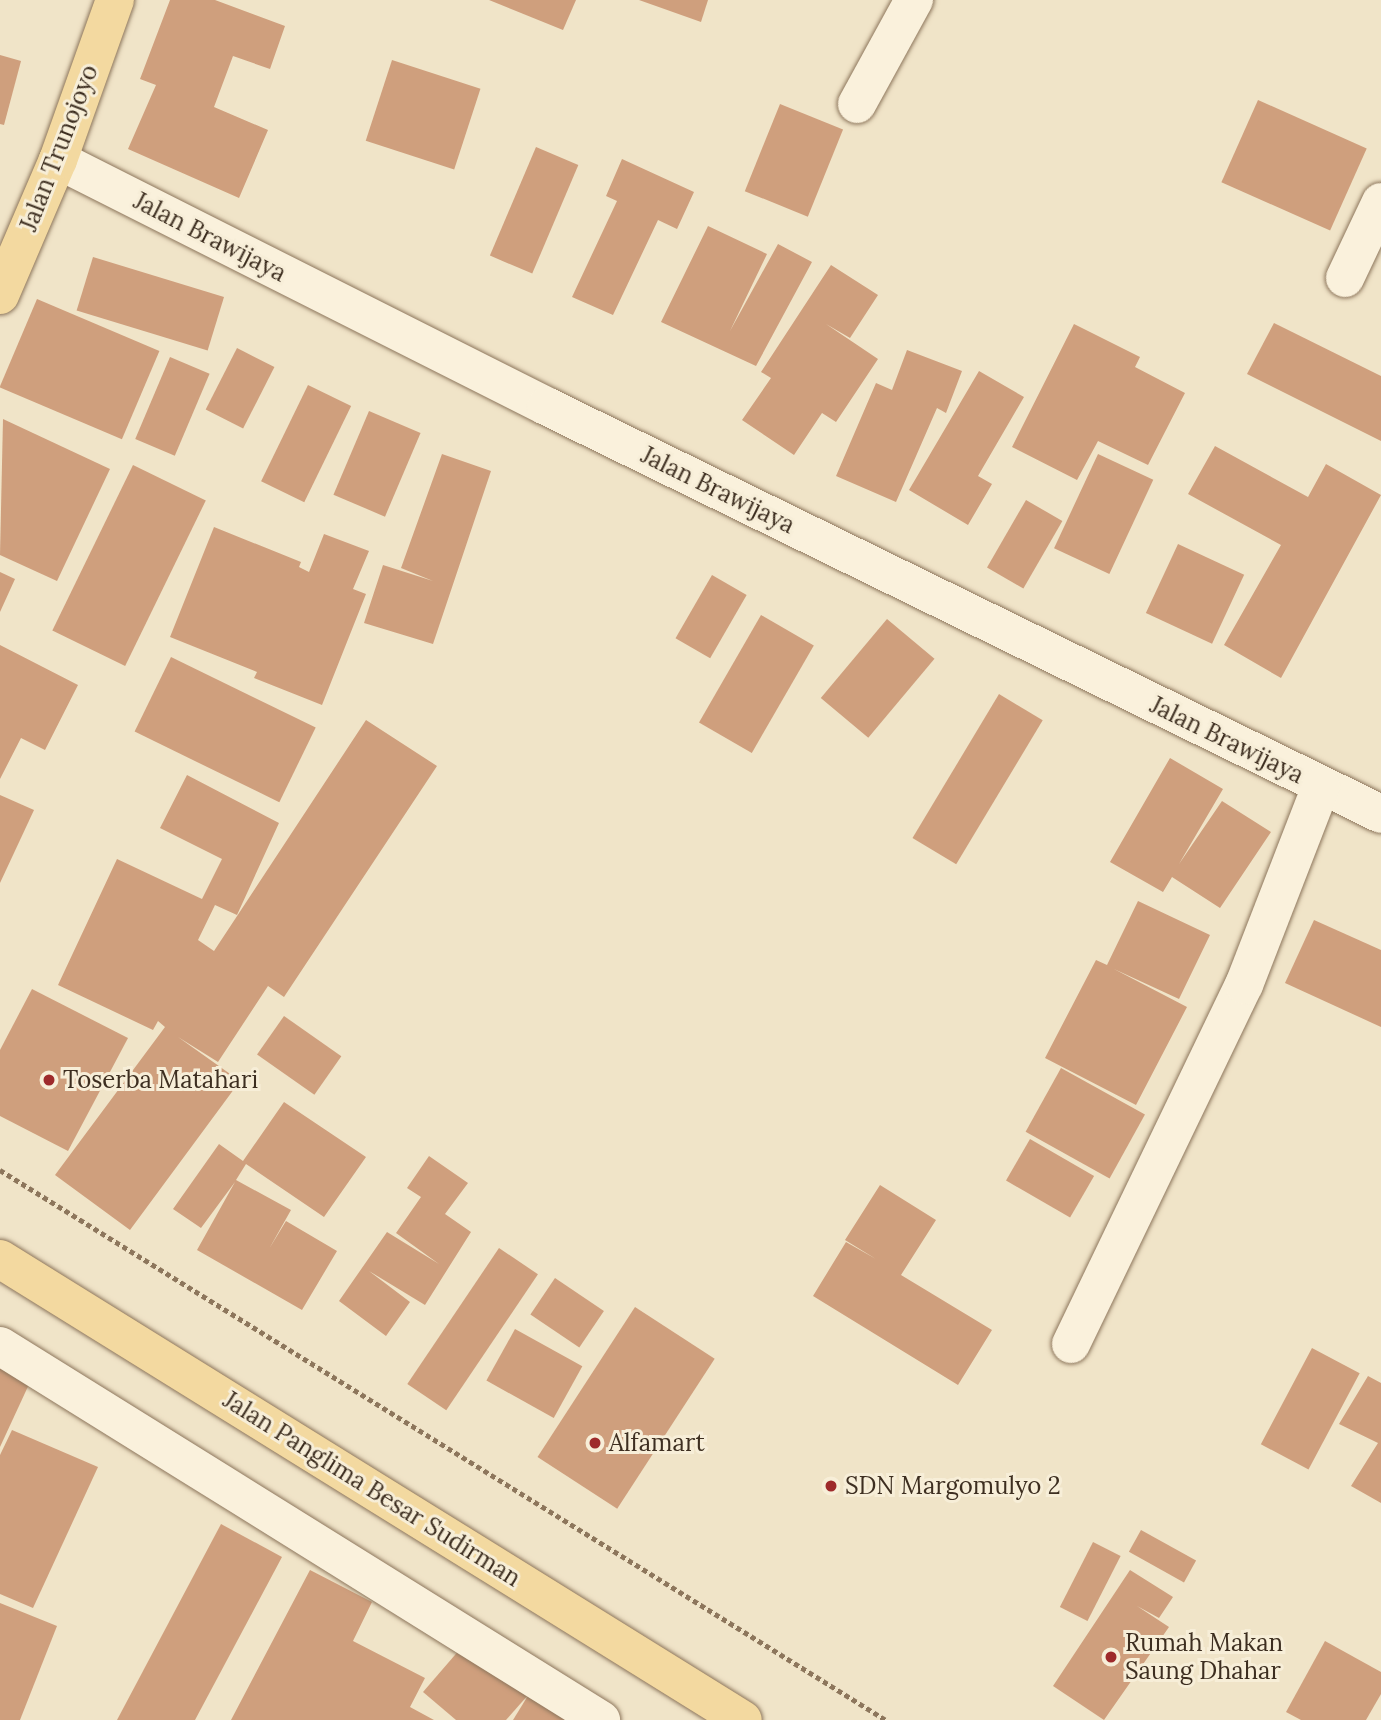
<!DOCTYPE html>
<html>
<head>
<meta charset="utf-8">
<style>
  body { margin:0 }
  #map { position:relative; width:1381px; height:1720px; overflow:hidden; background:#f0e4c8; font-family:Lora,serif }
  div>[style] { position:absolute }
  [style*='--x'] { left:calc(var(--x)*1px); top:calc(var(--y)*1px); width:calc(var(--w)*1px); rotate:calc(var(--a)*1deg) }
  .building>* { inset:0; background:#cf9f7d; transform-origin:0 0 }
  .path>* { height:4.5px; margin-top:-2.25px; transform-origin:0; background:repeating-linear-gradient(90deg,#8d765c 0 5px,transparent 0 8.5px) }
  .roads { filter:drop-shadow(0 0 2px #8d765c) drop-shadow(0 0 2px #8d765c) }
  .minor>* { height:38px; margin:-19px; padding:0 19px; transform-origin:19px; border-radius:19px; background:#faf1dc }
  .major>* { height:38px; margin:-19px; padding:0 19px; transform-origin:19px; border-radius:19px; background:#f3d9a0 }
  .dots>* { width:19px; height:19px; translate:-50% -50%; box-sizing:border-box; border:4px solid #f7eed8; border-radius:50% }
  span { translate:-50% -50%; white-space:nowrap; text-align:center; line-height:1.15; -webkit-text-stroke:6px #f7eed8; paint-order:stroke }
  .street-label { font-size:24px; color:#3d2e20 }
  .poi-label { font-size:24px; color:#3d2e20 }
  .left { translate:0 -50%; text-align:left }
</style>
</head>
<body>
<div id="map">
  <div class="building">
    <div style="clip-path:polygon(170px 0,215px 0,285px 26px,270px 69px,233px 56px,214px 107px,268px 130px,239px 198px,128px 149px,156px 85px,140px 79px)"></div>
    <div style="clip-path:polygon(489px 0,576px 0,563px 30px)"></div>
    <div style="clip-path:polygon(639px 0,708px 0,701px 22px)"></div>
    <div style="clip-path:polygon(0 55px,21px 61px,4px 125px,0 124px)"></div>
    <div style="left:392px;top:60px;width:93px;height:85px;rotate:18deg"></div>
    <div style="left:1258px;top:100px;width:119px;height:90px;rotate:24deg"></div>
    <div style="left:780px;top:104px;width:68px;height:94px;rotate:22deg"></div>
    <div style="left:536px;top:147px;width:46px;height:118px;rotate:23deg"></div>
    <div style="clip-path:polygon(622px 159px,694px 192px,677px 229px,658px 220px,613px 315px,572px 297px,617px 201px,606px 196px)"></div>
    <div style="clip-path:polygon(708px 226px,767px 254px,730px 331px,778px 244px,812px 262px,756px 366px,661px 322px)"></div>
    <div style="left:93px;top:257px;width:137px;height:56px;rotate:17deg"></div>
    <div style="clip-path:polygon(831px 265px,878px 295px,850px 338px,826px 324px,878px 359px,836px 422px,822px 413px,794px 455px,742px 420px,771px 378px,761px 372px)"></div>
    <div style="left:37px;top:299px;width:133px;height:96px;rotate:23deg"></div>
    <div style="clip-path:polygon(1274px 323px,1381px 376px,1381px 441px,1247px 374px)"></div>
    <div style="clip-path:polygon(1074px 324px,1140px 357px,1135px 367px,1185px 393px,1148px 465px,1098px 441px,1077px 480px,1012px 447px)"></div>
    <div style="left:237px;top:348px;width:42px;height:69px;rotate:27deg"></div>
    <div style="clip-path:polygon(907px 350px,962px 371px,946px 413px,937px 408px,896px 502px,836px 476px,876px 383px,892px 390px)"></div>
    <div style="left:170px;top:357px;width:43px;height:89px;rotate:23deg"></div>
    <div style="clip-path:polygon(979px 371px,1024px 397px,978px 476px,992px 484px,968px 525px,909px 490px)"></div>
    <div style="left:308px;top:385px;width:48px;height:107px;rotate:26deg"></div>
    <div style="left:369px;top:411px;width:56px;height:91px;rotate:23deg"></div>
    <div style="clip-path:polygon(3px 419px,110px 469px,57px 581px,0 555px)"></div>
    <div style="clip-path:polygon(1215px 446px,1308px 497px,1326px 464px,1381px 495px,1281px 678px,1224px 645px,1281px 545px,1188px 494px)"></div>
    <div style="clip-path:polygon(442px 454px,491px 471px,433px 644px,364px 623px,383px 565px,433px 581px,401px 568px)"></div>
    <div style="left:1098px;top:454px;width:61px;height:104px;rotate:25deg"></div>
    <div style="left:133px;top:465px;width:81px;height:184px;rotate:26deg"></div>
    <div style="left:1026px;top:500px;width:42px;height:78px;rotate:30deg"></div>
    <div style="clip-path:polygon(214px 527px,301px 562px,299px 567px,309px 572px,324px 534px,369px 551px,353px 589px,366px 594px,322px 705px,254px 678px,257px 672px,170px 637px)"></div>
    <div style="left:1178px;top:544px;width:73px;height:76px;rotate:25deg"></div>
    <div style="clip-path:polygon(0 572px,15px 579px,0 612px)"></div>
    <div style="left:712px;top:575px;width:40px;height:73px;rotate:30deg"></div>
    <div style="left:761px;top:615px;width:61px;height:124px;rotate:30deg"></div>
    <div style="left:887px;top:619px;width:62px;height:103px;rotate:40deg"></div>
    <div style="clip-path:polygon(0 645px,78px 685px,45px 750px,21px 738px,0 779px)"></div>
    <div style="left:171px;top:657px;width:161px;height:83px;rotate:26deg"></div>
    <div style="left:999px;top:694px;width:51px;height:168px;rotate:31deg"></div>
    <div style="clip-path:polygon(366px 720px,437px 766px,284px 997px,268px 986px,218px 1062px,178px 1037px,240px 1081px,130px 1230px,55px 1175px,165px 1027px,158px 1021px,153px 1030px,58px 985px,117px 859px,202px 899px,222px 859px,160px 828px,187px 775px,279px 823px,237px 915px,215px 905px,198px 940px,214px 951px)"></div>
    <div style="clip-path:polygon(1170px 758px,1223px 789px,1179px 864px,1222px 801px,1271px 832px,1220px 908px,1172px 877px,1163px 892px,1110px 862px)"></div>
    <div style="clip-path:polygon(0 795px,34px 810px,0 883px)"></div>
    <div style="clip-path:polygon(1138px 901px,1210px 935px,1179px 999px,1114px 969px,1187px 1007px,1136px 1105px,1045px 1058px,1096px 960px,1107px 965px)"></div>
    <div style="clip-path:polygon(1314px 920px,1381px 950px,1381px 1027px,1285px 983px)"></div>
    <div style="clip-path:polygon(32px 989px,128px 1038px,68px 1151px,0 1116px,0 1050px)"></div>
    <div style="left:284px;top:1016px;width:70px;height:47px;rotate:35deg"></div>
    <div style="left:1061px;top:1068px;width:96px;height:73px;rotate:29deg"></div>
    <div style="clip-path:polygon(284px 1102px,366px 1157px,324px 1217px,246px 1164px,236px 1180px,291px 1210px,269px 1249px,286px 1221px,337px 1251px,302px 1310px,197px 1250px,235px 1182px,201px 1228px,173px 1209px,219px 1144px,243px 1161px)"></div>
    <div style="left:1030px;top:1139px;width:74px;height:48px;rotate:30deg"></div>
    <div style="clip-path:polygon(429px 1156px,468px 1183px,445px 1214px,471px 1232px,425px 1305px,369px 1271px,410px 1302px,386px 1336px,339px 1301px,387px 1232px,439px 1264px,396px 1233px,421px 1197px,407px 1188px)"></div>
    <div style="clip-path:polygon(880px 1185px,936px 1220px,901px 1275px,992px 1330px,958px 1385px,813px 1296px,846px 1242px,876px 1259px,845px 1240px)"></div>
    <div style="left:499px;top:1248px;width:47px;height:164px;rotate:34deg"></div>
    <div style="left:555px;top:1278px;width:59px;height:44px;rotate:34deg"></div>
    <div style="left:635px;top:1307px;width:95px;height:179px;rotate:33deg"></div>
    <div style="left:515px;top:1329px;width:77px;height:59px;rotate:29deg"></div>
    <div style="left:1312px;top:1348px;width:54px;height:109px;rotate:28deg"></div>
    <div style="clip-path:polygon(0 1366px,31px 1380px,0 1447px)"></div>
    <div style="clip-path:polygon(1368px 1376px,1381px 1383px,1381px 1503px,1351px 1486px,1378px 1443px,1339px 1424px)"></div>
    <div style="clip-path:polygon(12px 1430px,98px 1467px,33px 1608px,0 1594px,0 1455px)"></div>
    <div style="clip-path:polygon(221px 1524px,282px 1557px,195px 1720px,117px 1720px)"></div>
    <div style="left:1141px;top:1530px;width:63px;height:25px;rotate:29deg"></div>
    <div style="left:1093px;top:1542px;width:31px;height:73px;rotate:27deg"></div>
    <div style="clip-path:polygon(310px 1570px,372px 1602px,353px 1641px,425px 1678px,410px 1707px,434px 1720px,231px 1720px)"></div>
    <div style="clip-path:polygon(1130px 1570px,1173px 1597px,1159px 1618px,1137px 1606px,1169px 1627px,1104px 1720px,1053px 1686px)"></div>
    <div style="clip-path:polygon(0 1603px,57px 1626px,20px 1720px,0 1720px)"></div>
    <div style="clip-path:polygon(467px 1641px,529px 1694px,506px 1720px,456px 1720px,423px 1692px)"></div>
    <div style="clip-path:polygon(1325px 1641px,1381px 1672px,1381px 1694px,1366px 1720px,1301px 1720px,1286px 1712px)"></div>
    <div style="clip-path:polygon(529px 1694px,574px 1720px,513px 1720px)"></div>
  </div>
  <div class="path">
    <div style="--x:0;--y:1170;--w:1043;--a:31.83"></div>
  </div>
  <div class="roads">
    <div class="minor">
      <div style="--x:857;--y:104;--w:119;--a:-61.3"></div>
      <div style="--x:58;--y:160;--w:546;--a:26.75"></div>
      <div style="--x:546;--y:406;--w:929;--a:26.04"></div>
      <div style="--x:1345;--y:278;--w:84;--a:-64.7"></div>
      <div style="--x:1071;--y:1344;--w:399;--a:-64.3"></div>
      <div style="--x:1244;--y:985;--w:213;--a:-68.8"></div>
      <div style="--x:0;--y:1346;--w:708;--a:31.89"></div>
    </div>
    <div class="major">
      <div style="--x:0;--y:295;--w:147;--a:-66.8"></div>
      <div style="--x:58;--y:160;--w:170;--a:-70.4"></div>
      <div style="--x:0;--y:1259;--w:874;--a:31.82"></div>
    </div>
  </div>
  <div class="dots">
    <div style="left:49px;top:1080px;background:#9e2a2b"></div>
    <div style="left:595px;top:1443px;background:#9e2a2b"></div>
    <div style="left:831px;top:1486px;background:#9e2a2b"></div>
    <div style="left:1111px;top:1657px;background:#9e2a2b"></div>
  </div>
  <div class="street-label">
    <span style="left:59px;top:148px;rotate:-69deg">Jalan Trunojoyo</span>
    <span style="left:210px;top:237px;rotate:27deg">Jalan Brawijaya</span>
    <span style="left:718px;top:490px;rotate:26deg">Jalan Brawijaya</span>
    <span style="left:1227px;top:740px;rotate:26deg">Jalan Brawijaya</span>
    <span style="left:372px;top:1489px;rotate:32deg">Jalan Panglima Besar Sudirman</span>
  </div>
  <div class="poi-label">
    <span class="left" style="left:63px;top:1080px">Toserba Matahari</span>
    <span class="left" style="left:609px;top:1443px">Alfamart</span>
    <span class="left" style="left:845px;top:1486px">SDN Margomulyo 2</span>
    <span class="left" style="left:1125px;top:1657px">Rumah Makan<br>Saung Dhahar</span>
  </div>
</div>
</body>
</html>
